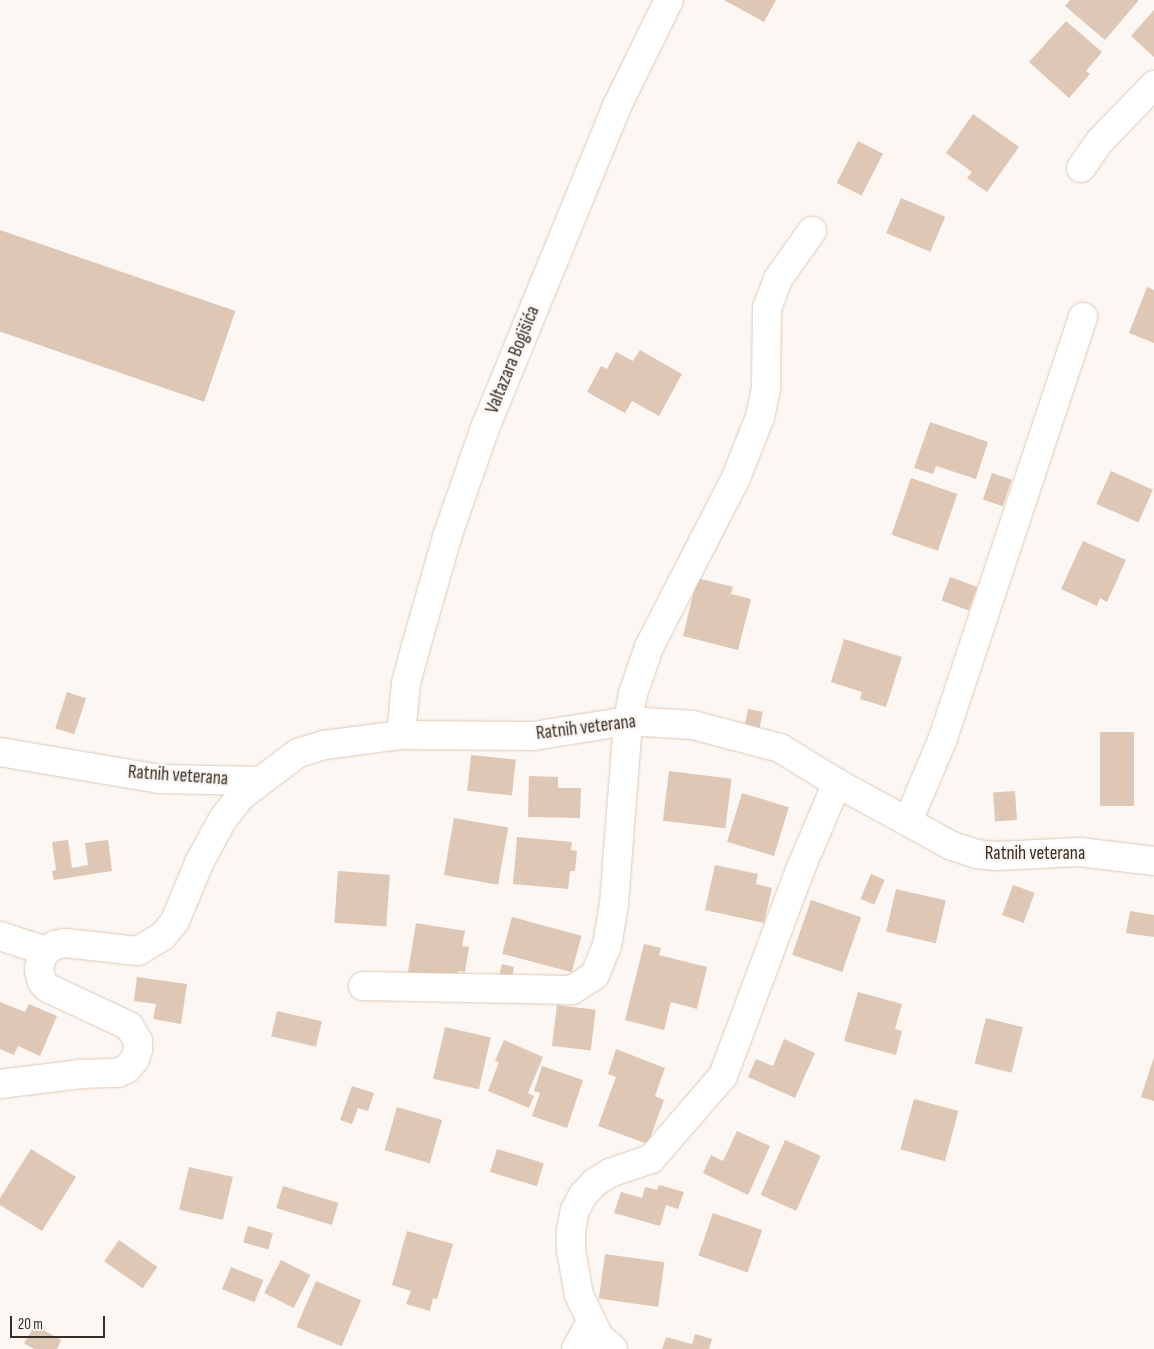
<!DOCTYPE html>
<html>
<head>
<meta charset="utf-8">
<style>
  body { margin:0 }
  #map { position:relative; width:1154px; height:1349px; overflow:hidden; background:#fcf7f3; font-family:"Sofia Sans Condensed",sans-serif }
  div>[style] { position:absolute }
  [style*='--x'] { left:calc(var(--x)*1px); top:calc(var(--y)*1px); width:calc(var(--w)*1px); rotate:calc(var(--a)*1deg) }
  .building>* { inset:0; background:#dec7b4; transform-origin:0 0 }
  .roads { filter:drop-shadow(0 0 1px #dfc8b5) drop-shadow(0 0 1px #dfc8b5) }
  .minor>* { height:28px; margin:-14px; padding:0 14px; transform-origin:14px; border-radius:14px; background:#fff }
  span { translate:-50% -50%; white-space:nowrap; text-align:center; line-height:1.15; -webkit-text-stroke:5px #fcf7f3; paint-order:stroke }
  .street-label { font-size:19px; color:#362d25 }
  .scale { position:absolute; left:10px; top:1316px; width:95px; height:22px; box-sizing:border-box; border:2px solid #362d25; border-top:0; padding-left:6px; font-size:15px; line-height:18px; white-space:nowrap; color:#362d25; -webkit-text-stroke:4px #fcf7f3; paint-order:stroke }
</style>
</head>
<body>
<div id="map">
  <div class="building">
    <div style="clip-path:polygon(724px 0,776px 0,764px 22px)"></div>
    <div style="clip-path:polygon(1070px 0,1139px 0,1105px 40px,1065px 6px)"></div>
    <div style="clip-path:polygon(1154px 10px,1154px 57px,1131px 36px)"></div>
    <div style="clip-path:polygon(1066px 21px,1102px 52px,1086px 71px,1090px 74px,1069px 98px,1029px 62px)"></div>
    <div style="clip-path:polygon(973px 114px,1019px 147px,987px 192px,967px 178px,972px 172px,946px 153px)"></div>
    <div style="left:858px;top:141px;width:28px;height:47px;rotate:27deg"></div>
    <div style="left:901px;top:198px;width:48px;height:38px;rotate:23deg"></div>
    <div style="left:0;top:230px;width:249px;height:96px;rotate:19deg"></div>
    <div style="clip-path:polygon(1147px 287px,1154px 290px,1154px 343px,1129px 333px)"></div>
    <div style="clip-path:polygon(640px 350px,682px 374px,659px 416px,632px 401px,625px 413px,587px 392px,601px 366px,607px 369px,616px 352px,633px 361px)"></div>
    <div style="clip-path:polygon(930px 422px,988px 442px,976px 479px,936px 466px,933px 474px,914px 468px)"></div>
    <div style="left:1111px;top:471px;width:46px;height:36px;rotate:24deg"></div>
    <div style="left:992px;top:473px;width:21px;height:28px;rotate:19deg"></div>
    <div style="left:911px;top:478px;width:49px;height:60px;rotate:19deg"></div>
    <div style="clip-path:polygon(1083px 541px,1126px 560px,1107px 602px,1100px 598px,1097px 606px,1061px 589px)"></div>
    <div style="left:950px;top:577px;width:29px;height:25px;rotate:20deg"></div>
    <div style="clip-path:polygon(697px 578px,733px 587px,731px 594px,751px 599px,738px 650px,683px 636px)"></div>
    <div style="clip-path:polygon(844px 639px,902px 657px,886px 707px,860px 699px,862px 692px,831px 682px)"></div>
    <div style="left:67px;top:692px;width:20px;height:38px;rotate:18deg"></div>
    <div style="left:748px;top:709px;width:15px;height:18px;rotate:11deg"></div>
    <div style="left:1100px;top:732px;width:34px;height:74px"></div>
    <div style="left:471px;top:755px;width:45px;height:36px;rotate:6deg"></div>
    <div style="left:669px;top:771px;width:63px;height:50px;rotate:7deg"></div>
    <div style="clip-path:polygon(529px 776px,558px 777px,558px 788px,581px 788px,580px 818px,528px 817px)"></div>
    <div style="left:1015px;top:791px;width:29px;height:22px;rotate:86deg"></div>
    <div style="left:742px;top:793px;width:49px;height:51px;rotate:17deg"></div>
    <div style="left:454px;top:818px;width:55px;height:58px;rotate:10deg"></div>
    <div style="clip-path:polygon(517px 837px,572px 842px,571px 850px,577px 851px,575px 871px,570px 871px,568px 889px,513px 884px)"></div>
    <div style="clip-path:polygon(68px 840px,72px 868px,88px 865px,85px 843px,108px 840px,112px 871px,54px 880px,52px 871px,56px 870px,52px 842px)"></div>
    <div style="clip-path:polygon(715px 865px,758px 874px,756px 884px,772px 888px,764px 923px,705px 910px)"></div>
    <div style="left:338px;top:871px;width:52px;height:52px;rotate:4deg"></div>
    <div style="left:871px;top:874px;width:15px;height:27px;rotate:23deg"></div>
    <div style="left:1013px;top:885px;width:23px;height:32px;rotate:20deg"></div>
    <div style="left:896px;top:889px;width:51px;height:44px;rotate:13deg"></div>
    <div style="left:811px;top:900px;width:53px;height:58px;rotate:19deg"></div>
    <div style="clip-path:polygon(1130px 911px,1154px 915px,1154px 937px,1126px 933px)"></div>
    <div style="left:512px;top:917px;width:72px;height:38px;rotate:15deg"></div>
    <div style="clip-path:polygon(416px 923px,465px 931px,462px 946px,469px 947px,465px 972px,458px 971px,457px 980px,408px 972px)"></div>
    <div style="clip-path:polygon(644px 944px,661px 948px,659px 955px,707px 967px,697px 1009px,671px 1002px,664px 1030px,625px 1020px)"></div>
    <div style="clip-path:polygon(502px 964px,514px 967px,512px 978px,499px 976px)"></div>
    <div style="clip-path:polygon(137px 977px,187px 984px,181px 1024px,153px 1019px,156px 1004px,134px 1001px)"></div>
    <div style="clip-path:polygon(858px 992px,902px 1004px,895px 1029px,902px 1031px,896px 1055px,844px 1041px)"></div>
    <div style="clip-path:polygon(0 1002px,25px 1012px,29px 1004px,57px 1016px,40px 1056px,18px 1046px,14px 1055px,0 1049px)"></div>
    <div style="left:557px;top:1005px;width:39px;height:41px;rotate:7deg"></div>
    <div style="left:277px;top:1011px;width:46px;height:26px;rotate:13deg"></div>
    <div style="left:986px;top:1018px;width:38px;height:47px;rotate:14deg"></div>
    <div style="left:445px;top:1027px;width:47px;height:53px;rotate:13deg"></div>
    <div style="clip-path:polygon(784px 1039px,815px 1053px,795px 1098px,748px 1077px,756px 1059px,773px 1066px)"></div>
    <div style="clip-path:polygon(504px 1040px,543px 1057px,528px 1093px,534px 1096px,529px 1108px,488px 1091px,499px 1062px,495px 1061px)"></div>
    <div style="clip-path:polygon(616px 1049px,665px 1068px,655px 1096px,664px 1100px,648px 1144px,598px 1126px,616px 1077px,608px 1074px)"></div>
    <div style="clip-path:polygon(1154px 1057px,1154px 1101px,1141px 1097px)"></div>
    <div style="clip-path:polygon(542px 1066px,583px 1080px,567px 1128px,532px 1116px,540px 1093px,534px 1091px)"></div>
    <div style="clip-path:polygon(352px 1086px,374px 1093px,368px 1111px,358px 1108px,352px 1124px,340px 1120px)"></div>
    <div style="left:914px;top:1099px;width:46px;height:52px;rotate:15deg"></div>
    <div style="left:397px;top:1107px;width:47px;height:45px;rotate:16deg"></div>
    <div style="clip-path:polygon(737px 1131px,770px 1146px,748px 1195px,703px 1173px,711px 1155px,723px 1161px)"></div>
    <div style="left:785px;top:1140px;width:39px;height:60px;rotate:24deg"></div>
    <div style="clip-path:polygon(31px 1149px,76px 1177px,42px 1231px,0 1205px,0 1198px)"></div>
    <div style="left:497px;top:1149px;width:49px;height:24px;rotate:17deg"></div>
    <div style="left:189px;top:1167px;width:45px;height:44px;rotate:13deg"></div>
    <div style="clip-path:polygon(659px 1185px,684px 1192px,678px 1209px,666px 1205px,660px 1226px,614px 1213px,621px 1192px,642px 1198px,645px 1187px,657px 1190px)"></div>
    <div style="left:283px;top:1186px;width:58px;height:23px;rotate:17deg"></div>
    <div style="left:713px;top:1213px;width:52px;height:45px;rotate:19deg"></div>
    <div style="left:248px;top:1226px;width:26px;height:17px;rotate:16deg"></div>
    <div style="clip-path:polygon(407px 1231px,453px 1244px,437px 1299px,433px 1298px,430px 1311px,406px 1304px,411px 1291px,392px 1285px)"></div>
    <div style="left:119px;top:1240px;width:47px;height:26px;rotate:35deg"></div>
    <div style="left:605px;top:1254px;width:60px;height:45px;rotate:8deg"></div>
    <div style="left:281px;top:1260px;width:33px;height:37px;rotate:27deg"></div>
    <div style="left:231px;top:1267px;width:35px;height:24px;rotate:22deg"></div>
    <div style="left:316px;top:1281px;width:49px;height:50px;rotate:23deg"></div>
    <div style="clip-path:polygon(35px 1325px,61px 1340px,57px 1349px,34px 1349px,24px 1343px)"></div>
    <div style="clip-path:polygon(695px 1334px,712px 1339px,709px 1349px,662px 1349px,666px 1337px,692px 1344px)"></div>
  </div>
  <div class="roads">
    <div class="minor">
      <div style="--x:1081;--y:168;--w:33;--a:-55"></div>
      <div style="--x:1100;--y:141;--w:78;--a:-46"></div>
      <div style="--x:401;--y:735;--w:52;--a:-84.5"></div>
      <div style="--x:406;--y:683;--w:38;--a:-75"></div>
      <div style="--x:416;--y:646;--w:113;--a:-74.1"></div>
      <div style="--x:447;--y:537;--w:115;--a:-70.8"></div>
      <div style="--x:485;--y:428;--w:348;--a:-67.7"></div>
      <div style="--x:617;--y:106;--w:118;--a:-63.9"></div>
      <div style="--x:0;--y:752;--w:162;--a:9.6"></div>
      <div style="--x:160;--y:779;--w:100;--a:1.1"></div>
      <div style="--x:908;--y:821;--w:87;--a:-67"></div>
      <div style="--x:942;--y:741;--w:447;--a:-71.6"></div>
      <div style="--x:0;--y:936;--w:48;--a:18.1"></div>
      <div style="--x:363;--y:986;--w:209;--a:1.1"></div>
      <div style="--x:572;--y:990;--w:27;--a:-33"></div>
      <div style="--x:595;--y:975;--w:31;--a:-68"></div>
      <div style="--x:607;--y:946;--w:43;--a:-80.5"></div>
      <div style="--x:614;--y:904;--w:184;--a:-85.6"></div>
      <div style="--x:628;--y:721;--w:27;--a:-80"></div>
      <div style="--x:633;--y:694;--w:50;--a:-71.2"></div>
      <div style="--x:649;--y:647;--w:188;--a:-62.8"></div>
      <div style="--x:735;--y:480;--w:68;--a:-68.4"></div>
      <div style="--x:760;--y:417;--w:30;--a:-78"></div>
      <div style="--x:766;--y:388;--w:80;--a:-89.3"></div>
      <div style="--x:767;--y:308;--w:31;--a:-69"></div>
      <div style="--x:778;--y:279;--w:59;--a:-54.7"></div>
      <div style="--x:0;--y:1084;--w:82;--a:-7"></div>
      <div style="--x:81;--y:1074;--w:37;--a:-2"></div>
      <div style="--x:118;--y:1073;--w:11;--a:-27"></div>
      <div style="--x:128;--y:1068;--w:11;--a:-52"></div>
      <div style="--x:135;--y:1059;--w:9;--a:-72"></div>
      <div style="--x:138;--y:1050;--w:9;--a:-90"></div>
      <div style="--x:138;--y:1041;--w:17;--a:-121"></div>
      <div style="--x:129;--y:1026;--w:89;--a:-154.9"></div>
      <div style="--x:48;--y:988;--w:8;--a:-135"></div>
      <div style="--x:42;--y:982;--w:12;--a:-104"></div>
      <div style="--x:39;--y:970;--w:10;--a:-79"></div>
      <div style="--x:41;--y:960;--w:10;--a:-61"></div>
      <div style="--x:46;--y:951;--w:11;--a:-34"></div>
      <div style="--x:55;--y:945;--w:10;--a:-11"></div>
      <div style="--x:65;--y:943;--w:73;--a:6.3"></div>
      <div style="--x:138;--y:951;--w:29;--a:-31"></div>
      <div style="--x:163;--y:936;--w:19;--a:-51"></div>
      <div style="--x:175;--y:921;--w:65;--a:-67.4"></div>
      <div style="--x:200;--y:861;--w:48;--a:-61.3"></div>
      <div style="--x:223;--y:819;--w:29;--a:-52"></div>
      <div style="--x:241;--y:796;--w:71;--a:-37"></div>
      <div style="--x:298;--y:753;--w:27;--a:-17"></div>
      <div style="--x:324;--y:745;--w:78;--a:-7.4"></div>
      <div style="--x:401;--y:735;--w:132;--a:0.4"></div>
      <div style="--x:533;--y:736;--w:96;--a:-9"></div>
      <div style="--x:628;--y:721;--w:65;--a:3.5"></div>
      <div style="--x:693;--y:725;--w:90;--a:14.8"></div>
      <div style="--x:780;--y:748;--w:67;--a:31.6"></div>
      <div style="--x:837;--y:783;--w:131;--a:28.7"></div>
      <div style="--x:952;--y:846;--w:26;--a:18"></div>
      <div style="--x:977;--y:854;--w:19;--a:6"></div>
      <div style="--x:996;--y:856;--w:83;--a:-2.8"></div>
      <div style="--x:1079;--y:852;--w:76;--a:6.8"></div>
      <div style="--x:576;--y:1349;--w:21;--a:-61"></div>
      <div style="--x:586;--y:1331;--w:8;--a:-40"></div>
      <div style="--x:613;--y:1349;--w:18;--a:-139"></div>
      <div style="--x:599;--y:1337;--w:47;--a:-115.5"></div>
      <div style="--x:579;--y:1295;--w:46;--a:-100.1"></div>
      <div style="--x:571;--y:1250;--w:20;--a:-90"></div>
      <div style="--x:571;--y:1230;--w:20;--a:-79"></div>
      <div style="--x:575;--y:1210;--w:17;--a:-62"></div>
      <div style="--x:583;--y:1195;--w:16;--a:-47"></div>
      <div style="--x:594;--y:1183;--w:19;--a:-32"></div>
      <div style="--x:610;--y:1173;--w:43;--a:-18.9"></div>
      <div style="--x:651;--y:1159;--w:110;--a:-49.1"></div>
      <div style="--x:723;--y:1076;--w:220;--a:-69.5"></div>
      <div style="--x:800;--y:870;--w:95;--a:-67"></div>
    </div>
  </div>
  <div class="street-label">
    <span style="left:513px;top:360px;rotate:-68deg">Valtazara Bogišića</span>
    <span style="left:586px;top:728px;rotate:-7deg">Ratnih veterana</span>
    <span style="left:178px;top:776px;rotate:4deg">Ratnih veterana</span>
    <span style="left:1035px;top:854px">Ratnih veterana</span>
  </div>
  <div class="scale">20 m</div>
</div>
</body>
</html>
